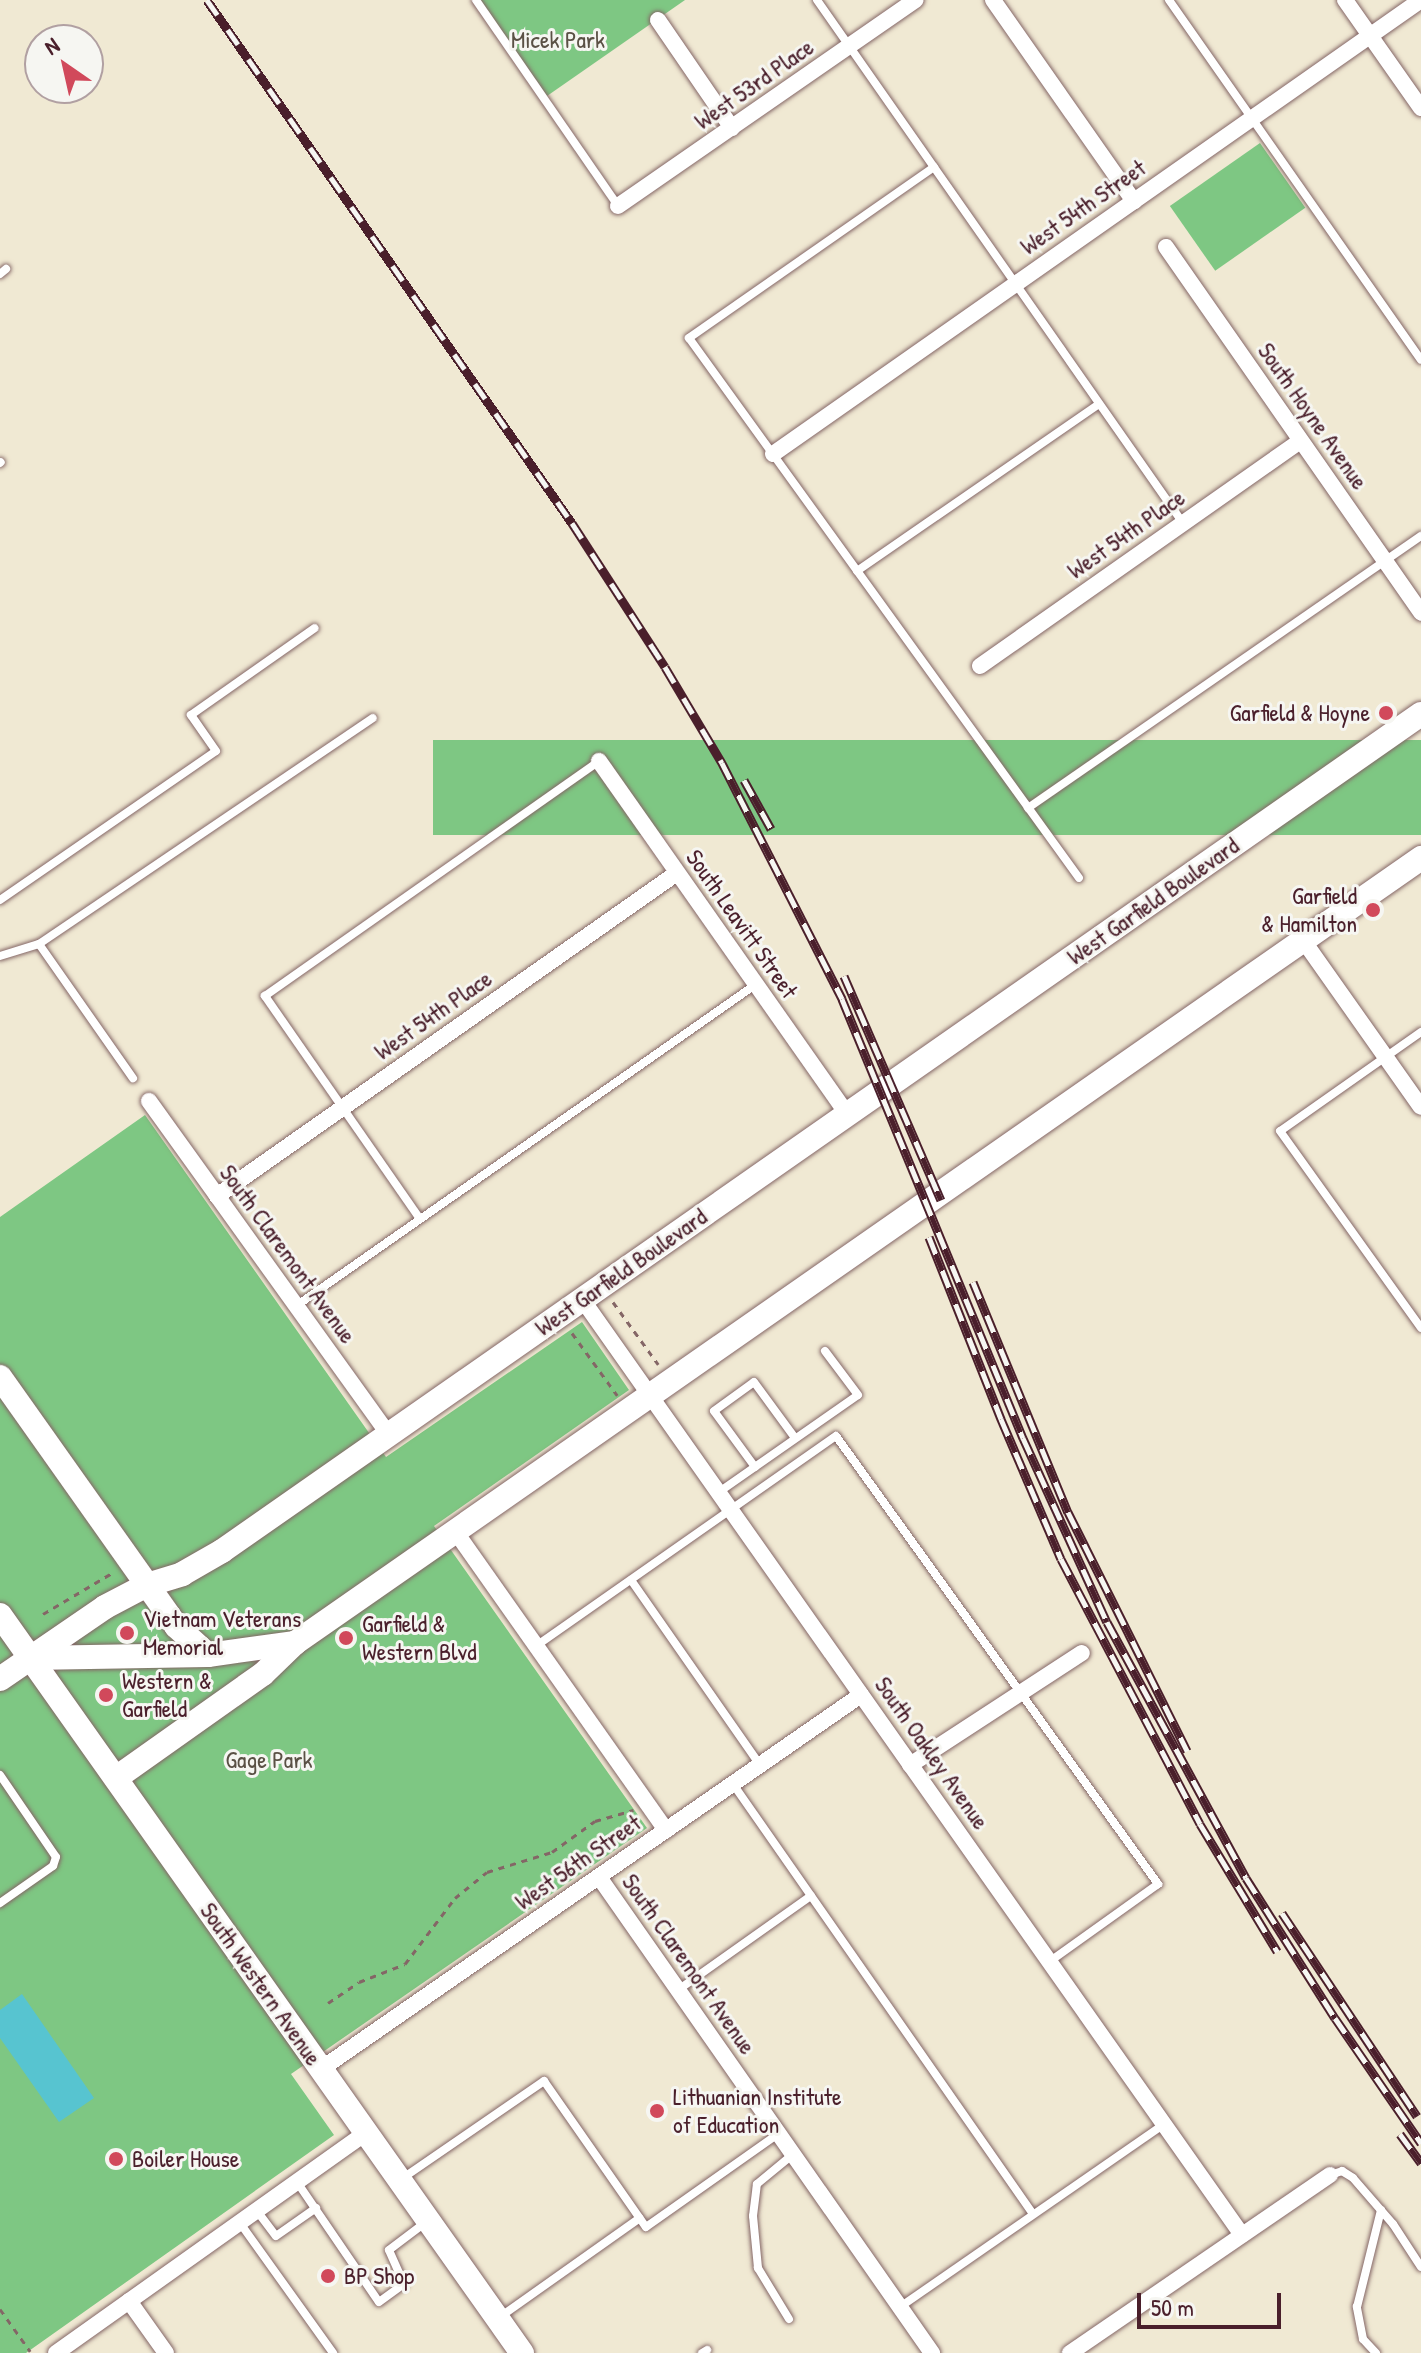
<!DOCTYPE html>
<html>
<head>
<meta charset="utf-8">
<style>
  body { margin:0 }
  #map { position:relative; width:1421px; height:2353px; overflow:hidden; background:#f0e9d3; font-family:"Patrick Hand",sans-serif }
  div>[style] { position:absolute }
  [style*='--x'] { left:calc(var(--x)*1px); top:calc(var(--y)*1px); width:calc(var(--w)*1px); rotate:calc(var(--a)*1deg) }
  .green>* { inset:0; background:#7ec783; transform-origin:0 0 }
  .water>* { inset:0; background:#57c4d0 }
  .path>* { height:3px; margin-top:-1.5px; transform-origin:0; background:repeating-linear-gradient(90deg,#846666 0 6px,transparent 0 12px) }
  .roads { filter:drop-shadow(0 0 2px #846666) drop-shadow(0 0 2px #846666) }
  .lane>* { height:8px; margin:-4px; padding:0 4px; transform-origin:4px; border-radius:4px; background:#fff }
  .street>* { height:16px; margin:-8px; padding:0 8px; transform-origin:8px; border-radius:8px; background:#fff }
  .secondary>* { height:24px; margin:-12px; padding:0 12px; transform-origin:12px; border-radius:12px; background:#fff }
  .rail>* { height:9px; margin-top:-4.5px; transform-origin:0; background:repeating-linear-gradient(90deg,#f6f6f2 0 18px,#4a1f2b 0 36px); box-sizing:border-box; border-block:2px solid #4a1f2b }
  .dots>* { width:22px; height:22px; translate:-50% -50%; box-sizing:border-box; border:4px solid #f6f6f2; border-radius:50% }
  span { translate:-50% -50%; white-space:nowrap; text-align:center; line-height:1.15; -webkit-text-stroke:6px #f6f6f2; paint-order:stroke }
  .park-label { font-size:24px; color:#5a5145 }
  .street-label { font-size:24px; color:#4a1f2b }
  .poi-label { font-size:24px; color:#4a1f2b }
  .right { translate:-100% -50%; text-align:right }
  .left { translate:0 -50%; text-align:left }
  .north { position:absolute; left:24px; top:24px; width:80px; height:80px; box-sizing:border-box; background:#f6f6f2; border:2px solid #b1a0a2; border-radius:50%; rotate:326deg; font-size:22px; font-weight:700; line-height:32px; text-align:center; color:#4a1f2b }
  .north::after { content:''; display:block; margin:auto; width:28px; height:36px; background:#d1495b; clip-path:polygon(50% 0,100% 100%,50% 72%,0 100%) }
  .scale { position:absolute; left:1137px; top:2293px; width:144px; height:36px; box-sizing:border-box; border:4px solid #4a1f2b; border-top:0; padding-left:10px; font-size:24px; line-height:28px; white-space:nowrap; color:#4a1f2b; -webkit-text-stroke:6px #f6f6f2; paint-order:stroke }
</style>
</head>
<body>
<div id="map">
  <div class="green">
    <div style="clip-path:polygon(480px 0,685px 0,547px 96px)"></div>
    <div style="left:1260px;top:143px;width:79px;height:110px;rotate:55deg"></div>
    <div style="left:1421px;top:740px;width:95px;height:988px;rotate:90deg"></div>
    <div style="clip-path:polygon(145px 1115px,386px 1457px,582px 1322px,629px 1390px,434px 1526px,647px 1828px,291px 2074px,334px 2135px,26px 2353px,0 2353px,0 1217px)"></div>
  </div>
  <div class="water">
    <div style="clip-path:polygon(22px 1994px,94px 2098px,59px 2122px,0 2038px,0 2010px)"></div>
  </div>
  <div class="path">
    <div style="--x:613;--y:1302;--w:77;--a:54"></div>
    <div style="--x:572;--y:1333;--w:77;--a:54"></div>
    <div style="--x:43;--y:1614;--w:80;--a:-30.7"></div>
    <div style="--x:328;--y:2003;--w:37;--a:-34"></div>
    <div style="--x:359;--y:1982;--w:49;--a:-21.4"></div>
    <div style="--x:405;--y:1964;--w:83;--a:-52.9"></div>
    <div style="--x:455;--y:1898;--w:41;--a:-39.1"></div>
    <div style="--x:487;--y:1872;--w:68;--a:-17.1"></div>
    <div style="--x:552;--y:1852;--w:53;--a:-35.8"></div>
    <div style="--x:595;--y:1821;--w:40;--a:-16"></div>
    <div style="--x:0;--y:2309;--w:52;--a:54.5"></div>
  </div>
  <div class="roads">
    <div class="lane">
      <div style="--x:476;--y:0;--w:250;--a:55.4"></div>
      <div style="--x:817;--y:0;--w:638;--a:55.02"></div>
      <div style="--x:1169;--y:0;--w:439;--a:55"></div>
      <div style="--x:934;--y:167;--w:299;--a:145.1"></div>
      <div style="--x:689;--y:338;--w:666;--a:54.16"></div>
      <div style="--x:0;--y:274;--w:8;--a:-40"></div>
      <div style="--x:0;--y:463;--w:1;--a:-45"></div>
      <div style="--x:857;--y:571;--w:294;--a:-34.6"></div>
      <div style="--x:1028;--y:808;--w:478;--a:-34.7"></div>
      <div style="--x:0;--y:900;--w:262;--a:-34.6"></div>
      <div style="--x:216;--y:751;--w:44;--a:-124.8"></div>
      <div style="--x:191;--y:715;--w:151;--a:-35.1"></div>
      <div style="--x:39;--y:944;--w:164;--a:55"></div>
      <div style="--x:0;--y:956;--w:41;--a:-17.1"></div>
      <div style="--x:39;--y:944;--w:403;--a:-34.1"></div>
      <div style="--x:1421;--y:1032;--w:172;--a:144.9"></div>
      <div style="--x:1280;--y:1131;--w:242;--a:54.4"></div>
      <div style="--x:420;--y:1219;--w:272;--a:-124.8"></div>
      <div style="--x:265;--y:996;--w:408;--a:-35.1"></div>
      <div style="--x:296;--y:1306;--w:560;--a:-34.97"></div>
      <div style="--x:755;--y:1467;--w:69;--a:-126.2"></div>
      <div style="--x:714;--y:1411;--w:49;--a:-35.9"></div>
      <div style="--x:754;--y:1382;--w:69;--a:53.8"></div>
      <div style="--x:719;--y:1492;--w:169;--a:-34.9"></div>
      <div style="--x:858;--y:1395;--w:55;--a:-126.9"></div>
      <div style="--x:631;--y:1580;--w:226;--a:55.1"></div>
      <div style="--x:536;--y:1646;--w:366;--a:-35"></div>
      <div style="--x:836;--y:1436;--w:552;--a:54.29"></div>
      <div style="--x:1158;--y:1884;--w:134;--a:144.4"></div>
      <div style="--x:0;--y:1775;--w:99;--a:55.7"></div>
      <div style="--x:56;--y:1857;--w:9;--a:108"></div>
      <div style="--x:53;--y:1866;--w:65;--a:145.1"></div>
      <div style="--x:733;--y:1784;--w:524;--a:55.1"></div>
      <div style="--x:678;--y:1990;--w:163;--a:-35.3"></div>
      <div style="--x:1330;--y:2175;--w:13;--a:-18"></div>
      <div style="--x:1342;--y:2171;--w:13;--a:32"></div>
      <div style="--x:1353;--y:2178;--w:61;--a:49"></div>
      <div style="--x:1393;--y:2224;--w:51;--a:56.9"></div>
      <div style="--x:400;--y:2180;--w:175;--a:-34.5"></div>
      <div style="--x:544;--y:2081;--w:178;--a:55.1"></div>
      <div style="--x:646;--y:2227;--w:161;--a:-35.2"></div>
      <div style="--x:297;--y:2182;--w:145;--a:55.7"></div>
      <div style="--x:379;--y:2302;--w:31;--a:-36"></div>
      <div style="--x:404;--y:2284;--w:37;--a:-114"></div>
      <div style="--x:389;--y:2250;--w:46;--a:-37.1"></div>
      <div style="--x:257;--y:2211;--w:31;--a:53"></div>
      <div style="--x:276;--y:2236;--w:49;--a:-35"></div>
      <div style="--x:240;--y:2223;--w:160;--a:54.4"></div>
      <div style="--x:900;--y:2307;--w:321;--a:-34.7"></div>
      <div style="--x:500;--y:2317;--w:171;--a:-35.3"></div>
      <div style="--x:789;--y:2319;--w:60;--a:-121.3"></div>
      <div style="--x:758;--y:2268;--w:52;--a:-95.5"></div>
      <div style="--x:753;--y:2216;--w:32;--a:-83"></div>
      <div style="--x:757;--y:2184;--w:45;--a:-39.6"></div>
      <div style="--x:702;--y:2353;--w:6;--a:-31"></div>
      <div style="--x:1376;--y:2353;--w:19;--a:-133"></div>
      <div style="--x:1363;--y:2339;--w:33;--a:-101"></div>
      <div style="--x:1357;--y:2307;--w:100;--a:-76.1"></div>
    </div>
    <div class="street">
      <div style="--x:993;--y:0;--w:246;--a:55"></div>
      <div style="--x:1345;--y:0;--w:132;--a:54.9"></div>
      <div style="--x:658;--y:20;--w:131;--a:55.6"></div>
      <div style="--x:618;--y:206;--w:362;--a:-34.7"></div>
      <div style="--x:1166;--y:247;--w:446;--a:55.1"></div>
      <div style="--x:773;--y:454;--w:791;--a:-35.02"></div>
      <div style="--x:980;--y:666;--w:391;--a:-35.1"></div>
      <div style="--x:599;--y:761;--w:431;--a:54.9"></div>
      <div style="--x:1303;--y:940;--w:204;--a:54.8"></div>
      <div style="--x:149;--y:1101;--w:410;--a:54.3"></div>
      <div style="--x:217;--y:1196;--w:562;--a:-35.08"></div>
      <div style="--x:582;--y:1299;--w:1145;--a:54.81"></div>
      <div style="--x:455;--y:1531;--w:366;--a:54.8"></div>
      <div style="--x:910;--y:1765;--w:205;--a:-33.1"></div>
      <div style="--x:599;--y:1877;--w:581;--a:55.02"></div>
      <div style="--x:321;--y:2069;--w:657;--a:-34.71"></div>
      <div style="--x:129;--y:2301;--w:64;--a:54.6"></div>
      <div style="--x:56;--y:2353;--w:380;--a:-35.4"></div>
      <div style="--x:1070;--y:2353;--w:315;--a:-34.4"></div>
    </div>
    <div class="secondary">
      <div style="--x:0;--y:1377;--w:305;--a:54.7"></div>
      <div style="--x:176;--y:1626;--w:43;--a:42.2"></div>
      <div style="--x:0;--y:1615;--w:904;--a:54.73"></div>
      <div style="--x:30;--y:1658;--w:178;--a:-1"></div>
      <div style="--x:208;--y:1655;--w:88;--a:-7.9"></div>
      <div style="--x:0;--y:1679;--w:127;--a:-34.4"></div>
      <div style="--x:105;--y:1607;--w:47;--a:-27.6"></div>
      <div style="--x:147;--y:1585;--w:37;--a:-17"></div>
      <div style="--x:182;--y:1574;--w:46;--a:-29.9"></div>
      <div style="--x:222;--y:1551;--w:1462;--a:-34.92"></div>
      <div style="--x:116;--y:1778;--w:180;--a:-35.3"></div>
      <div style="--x:263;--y:1674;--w:45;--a:-44.1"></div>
      <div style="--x:295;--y:1643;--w:1373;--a:-34.88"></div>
    </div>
  </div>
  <div class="rail">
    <div style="--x:207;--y:0;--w:638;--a:55.09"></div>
    <div style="--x:572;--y:523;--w:171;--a:57.1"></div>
    <div style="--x:665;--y:667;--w:112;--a:59.3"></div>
    <div style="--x:722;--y:763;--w:265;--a:63"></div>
    <div style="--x:842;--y:999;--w:475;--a:67.6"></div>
    <div style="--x:1023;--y:1438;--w:202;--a:65.5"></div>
    <div style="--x:1107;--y:1622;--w:291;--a:61.5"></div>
    <div style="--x:1246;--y:1878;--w:166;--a:57.6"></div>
    <div style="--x:1335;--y:2018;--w:152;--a:55.5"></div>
    <div style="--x:744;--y:780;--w:56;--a:61.1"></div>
    <div style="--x:844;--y:976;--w:244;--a:66.6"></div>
    <div style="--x:929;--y:1237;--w:196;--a:68.4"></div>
    <div style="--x:1001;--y:1419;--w:152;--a:66.8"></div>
    <div style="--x:1061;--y:1559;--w:299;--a:62.3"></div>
    <div style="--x:1200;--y:1824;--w:149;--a:58.8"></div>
    <div style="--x:973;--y:1282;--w:249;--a:67.6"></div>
    <div style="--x:1068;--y:1512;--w:267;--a:63.5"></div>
    <div style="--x:1282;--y:1913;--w:244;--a:56.4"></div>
    <div style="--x:1400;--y:2134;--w:36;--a:54"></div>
  </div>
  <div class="dots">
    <div style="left:1386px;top:713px;background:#d1495b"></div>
    <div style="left:1373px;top:910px;background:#d1495b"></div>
    <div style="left:127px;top:1633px;background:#d1495b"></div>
    <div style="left:346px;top:1638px;background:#d1495b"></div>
    <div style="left:106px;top:1695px;background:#d1495b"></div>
    <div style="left:657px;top:2111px;background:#d1495b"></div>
    <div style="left:116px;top:2159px;background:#d1495b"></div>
    <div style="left:328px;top:2276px;background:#d1495b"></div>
  </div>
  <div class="park-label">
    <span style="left:558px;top:40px">Micek Park</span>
    <span style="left:269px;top:1760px">Gage Park</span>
  </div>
  <div class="street-label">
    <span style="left:754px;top:84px;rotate:-35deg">West 53rd Place</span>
    <span style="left:1083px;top:207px;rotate:-35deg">West 54th Street</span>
    <span style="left:1313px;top:416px;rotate:55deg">South Hoyne Avenue</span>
    <span style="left:1126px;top:534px;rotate:-35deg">West 54th Place</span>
    <span style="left:1153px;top:901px;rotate:-35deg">West Garfield Boulevard</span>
    <span style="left:742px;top:924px;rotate:55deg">South Leavitt Street</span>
    <span style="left:433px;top:1015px;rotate:-35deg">West 54th Place</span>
    <span style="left:288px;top:1254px;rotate:54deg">South Claremont Avenue</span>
    <span style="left:621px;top:1272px;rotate:-35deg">West Garfield Boulevard</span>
    <span style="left:932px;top:1753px;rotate:55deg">South Oakley Avenue</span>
    <span style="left:578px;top:1862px;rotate:-35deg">West 56th Street</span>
    <span style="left:689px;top:1964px;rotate:55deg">South Claremont Avenue</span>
    <span style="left:261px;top:1984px;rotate:55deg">South Western Avenue</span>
  </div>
  <div class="poi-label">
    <span class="right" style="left:1370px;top:713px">Garfield &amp; Hoyne</span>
    <span class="right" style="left:1357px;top:910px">Garfield<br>&amp; Hamilton</span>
    <span class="left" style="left:143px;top:1633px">Vietnam Veterans<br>Memorial</span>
    <span class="left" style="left:362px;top:1638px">Garfield &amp;<br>Western Blvd</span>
    <span class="left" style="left:122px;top:1695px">Western &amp;<br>Garfield</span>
    <span class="left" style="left:673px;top:2111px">Lithuanian Institute<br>of Education</span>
    <span class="left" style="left:132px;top:2159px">Boiler House</span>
    <span class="left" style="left:344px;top:2276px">BP Shop</span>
  </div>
  <div class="north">N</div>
  <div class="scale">50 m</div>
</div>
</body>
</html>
